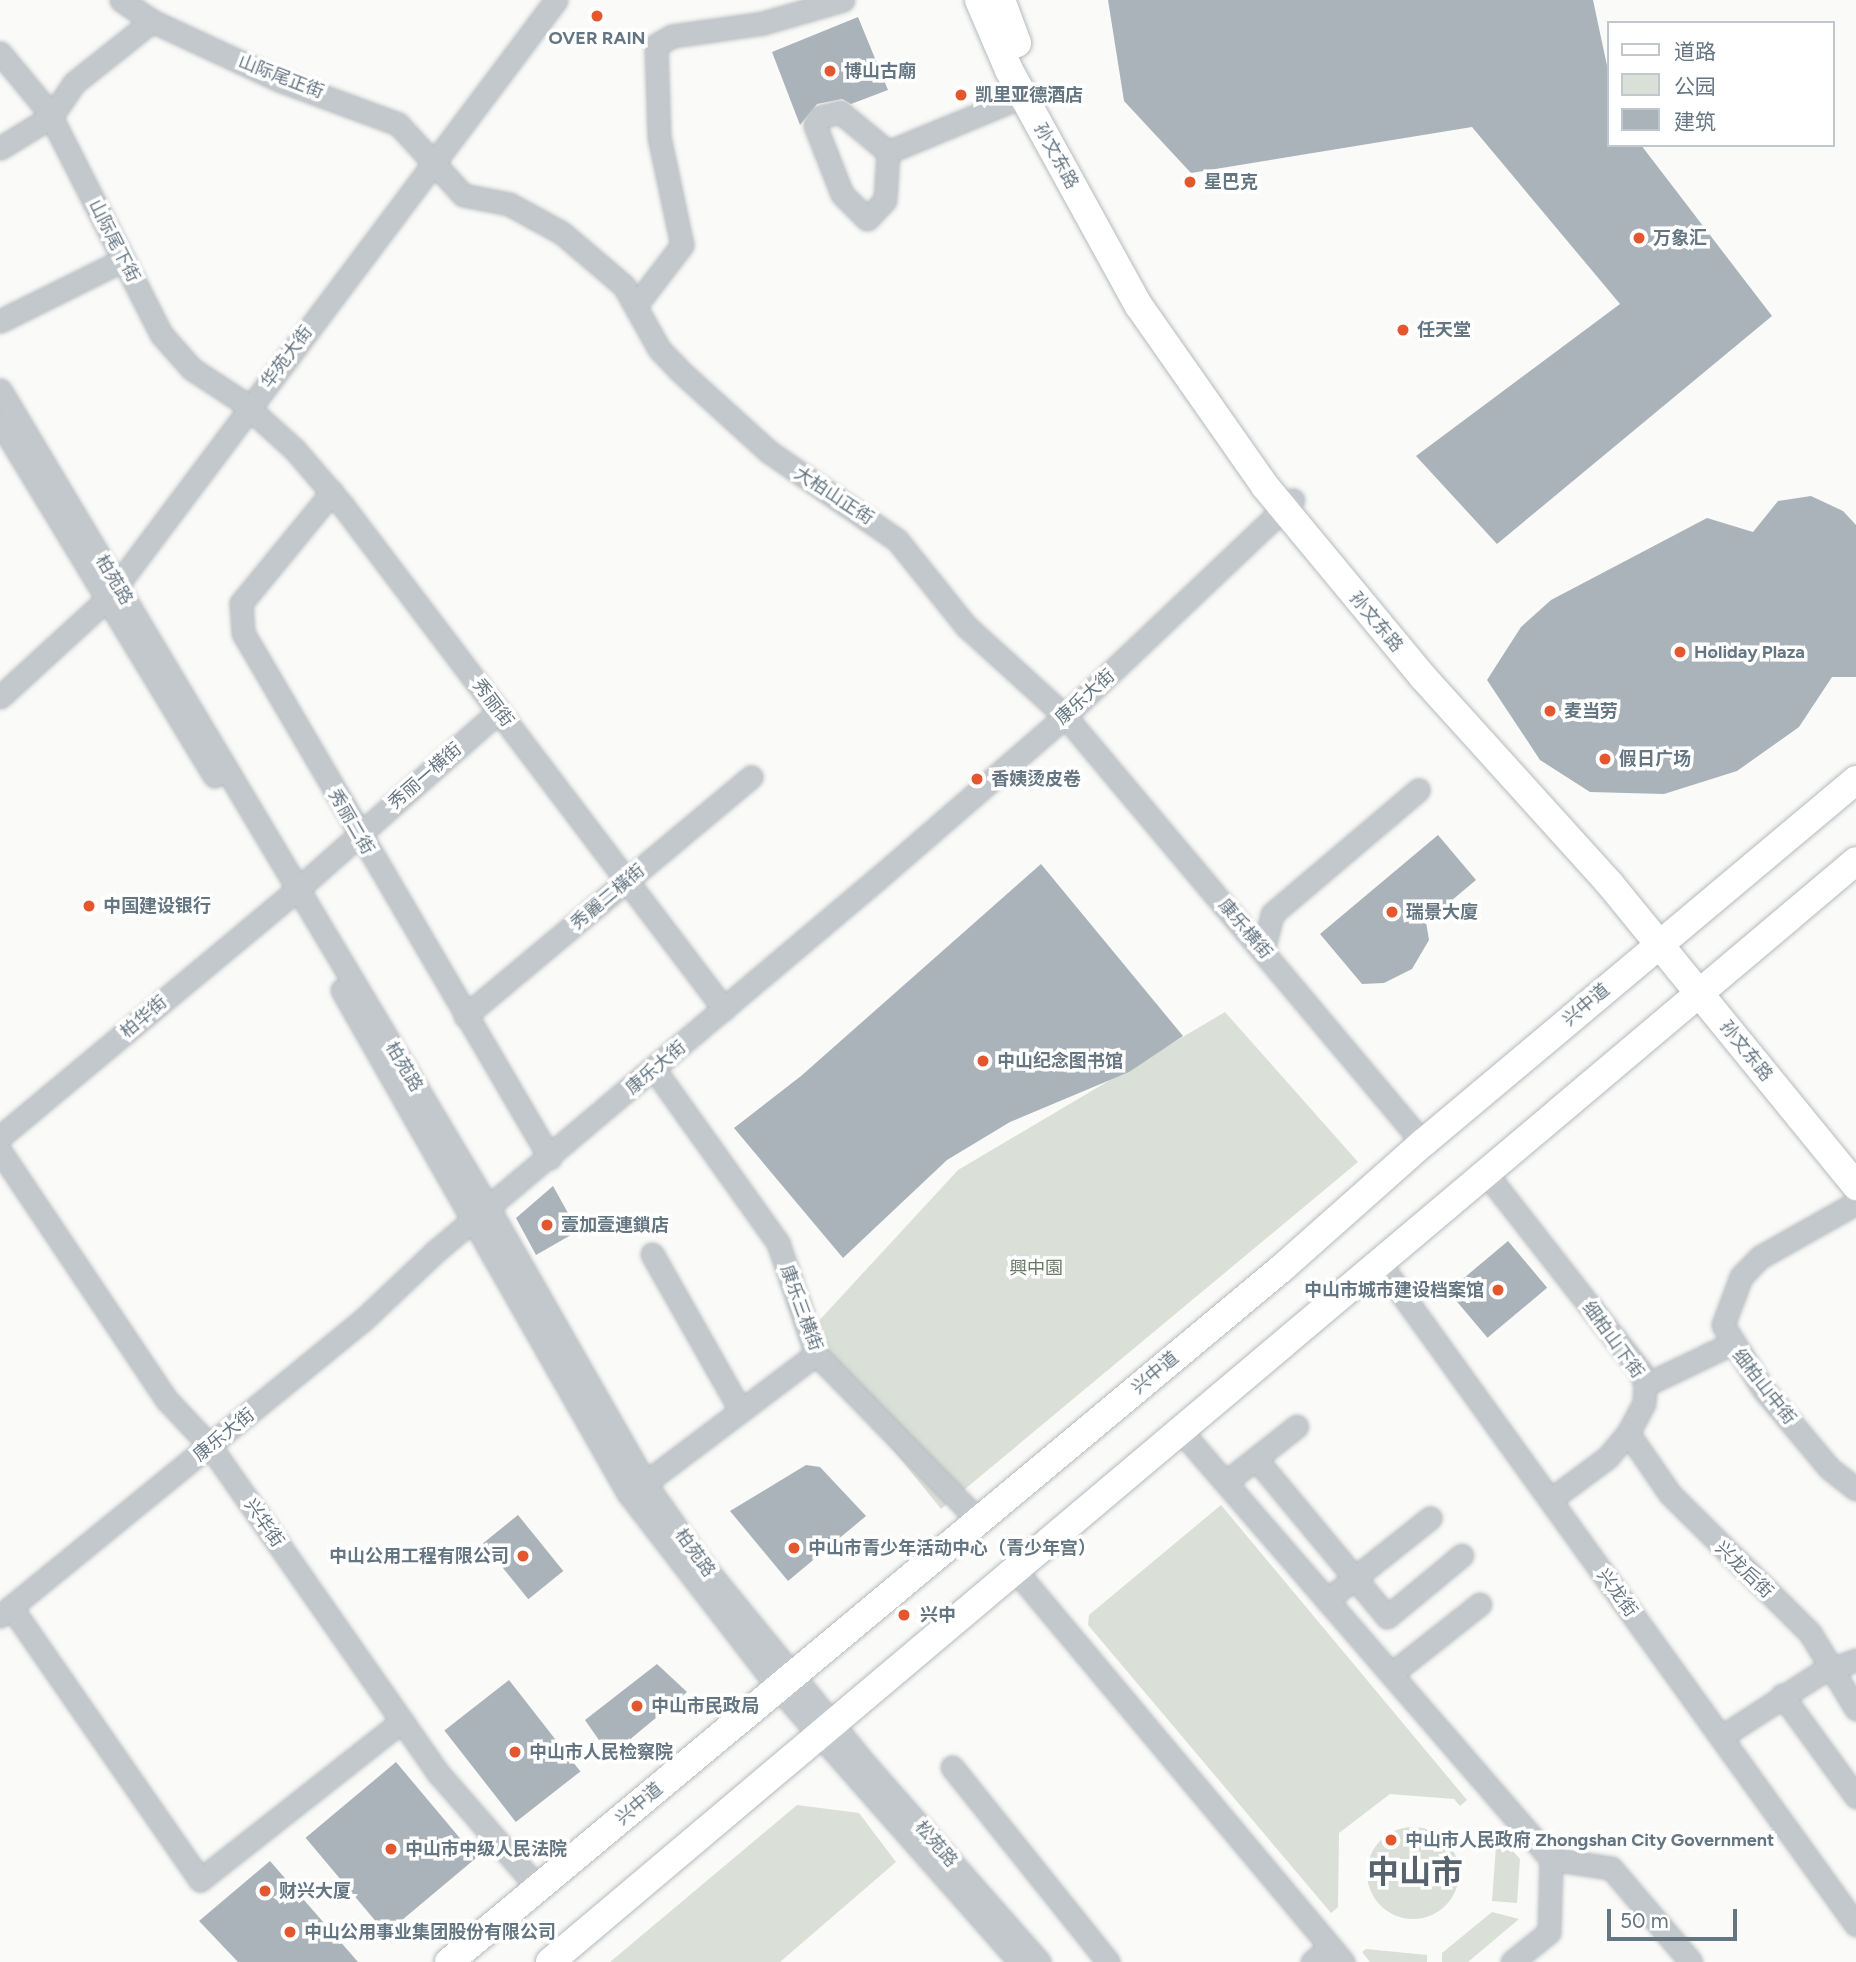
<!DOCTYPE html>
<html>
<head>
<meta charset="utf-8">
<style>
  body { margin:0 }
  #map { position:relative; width:1856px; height:1962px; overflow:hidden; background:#fafaf8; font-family:Figtree,"Noto Sans SC",sans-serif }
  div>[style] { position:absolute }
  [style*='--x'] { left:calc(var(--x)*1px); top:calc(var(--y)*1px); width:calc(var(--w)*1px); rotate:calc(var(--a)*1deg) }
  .green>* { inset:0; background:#dadfd7 }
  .round { border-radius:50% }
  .building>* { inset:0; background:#aab3b9; transform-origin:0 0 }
  .roads { filter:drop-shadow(0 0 2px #b5babe) drop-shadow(0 0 2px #b5babe) }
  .minor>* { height:21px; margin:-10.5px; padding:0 10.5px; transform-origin:10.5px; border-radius:10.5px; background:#c3c8cc }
  .major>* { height:28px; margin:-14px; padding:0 14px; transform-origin:14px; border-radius:14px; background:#fff }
  .dots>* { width:19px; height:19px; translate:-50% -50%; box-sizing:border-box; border:4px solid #fff; border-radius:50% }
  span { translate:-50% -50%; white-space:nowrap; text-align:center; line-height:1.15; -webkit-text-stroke:7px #fff; paint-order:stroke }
  .poi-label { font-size:18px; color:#657683; font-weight:700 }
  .left { translate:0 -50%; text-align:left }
  .right { translate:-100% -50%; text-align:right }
  .street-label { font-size:18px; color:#657683 }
  .park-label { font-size:18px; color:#687a64 }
  .town-label { font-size:32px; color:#57646e; font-weight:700 }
  .legend { position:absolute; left:1607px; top:21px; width:228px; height:126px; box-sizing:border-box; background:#fff; border:2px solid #c1c8cd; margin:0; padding:9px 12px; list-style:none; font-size:21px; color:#657683 }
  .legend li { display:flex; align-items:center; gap:14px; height:35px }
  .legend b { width:35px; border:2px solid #c1c8cd }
  .scale { position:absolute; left:1607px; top:1909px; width:130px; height:32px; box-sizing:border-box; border:4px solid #657683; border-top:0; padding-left:9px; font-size:21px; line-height:24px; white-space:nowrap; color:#657683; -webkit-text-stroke:5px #fff; paint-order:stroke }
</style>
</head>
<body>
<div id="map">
  <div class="green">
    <div style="clip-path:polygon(1225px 1012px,1358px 1162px,941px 1509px,803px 1338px,958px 1170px)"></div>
    <div style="clip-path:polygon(1221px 1505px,1467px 1800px,1460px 1806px,1454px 1799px,1390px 1794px,1339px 1833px,1338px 1907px,1331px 1913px,1088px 1625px,1089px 1615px)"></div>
    <div style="clip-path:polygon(797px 1805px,859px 1813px,896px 1862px,780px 1962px,610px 1962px)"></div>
    <div class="round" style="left:1367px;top:1827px;width:92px;height:92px"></div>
    <div style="clip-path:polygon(1497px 1833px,1520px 1859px,1517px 1903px,1492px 1901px,1496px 1846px,1490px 1839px)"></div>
    <div style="clip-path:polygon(1492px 1912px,1519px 1919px,1468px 1962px,1442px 1962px,1442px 1953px)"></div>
    <div style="clip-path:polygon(1366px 1949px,1427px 1955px,1427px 1962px,1370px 1962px,1362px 1952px)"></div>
  </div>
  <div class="building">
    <div style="clip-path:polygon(1108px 0,1593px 0,1609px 75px,1609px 145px,1641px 145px,1772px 316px,1497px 544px,1416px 456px,1620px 304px,1472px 127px,1191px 173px,1124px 101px)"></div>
    <div style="clip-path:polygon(858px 17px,888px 90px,851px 104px,842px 99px,817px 104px,800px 125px,772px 52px)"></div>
    <div style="clip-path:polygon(1811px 496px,1843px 511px,1856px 525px,1856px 677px,1832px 677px,1799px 727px,1737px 771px,1664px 794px,1590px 792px,1540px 760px,1487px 680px,1521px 627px,1551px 600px,1707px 518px,1753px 532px,1778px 501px)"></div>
    <div style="clip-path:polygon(1438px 835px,1476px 880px,1426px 922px,1429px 940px,1412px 969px,1384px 983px,1362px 984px,1320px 934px)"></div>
    <div style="clip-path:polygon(1041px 864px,1183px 1036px,1129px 1072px,1010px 1122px,947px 1160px,843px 1258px,734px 1128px,801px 1076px)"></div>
    <div style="clip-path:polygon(553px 1186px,578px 1231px,536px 1255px,516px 1218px)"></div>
    <div style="left:1508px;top:1241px;width:61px;height:78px;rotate:50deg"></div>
    <div style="clip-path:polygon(806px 1465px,820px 1467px,866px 1516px,788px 1581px,730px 1511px)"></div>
    <div style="left:518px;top:1515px;width:72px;height:45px;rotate:51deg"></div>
    <div style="clip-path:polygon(657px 1664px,687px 1692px,610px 1756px,585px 1720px)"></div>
    <div style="left:509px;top:1680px;width:116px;height:82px;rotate:52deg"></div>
    <div style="left:396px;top:1762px;width:125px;height:118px;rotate:50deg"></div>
    <div style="clip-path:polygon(270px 1861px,358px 1962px,238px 1962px,199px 1921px)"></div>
  </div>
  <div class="roads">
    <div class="minor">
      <div style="--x:121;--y:0;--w:37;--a:34"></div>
      <div style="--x:152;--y:21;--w:140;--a:24.9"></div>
      <div style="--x:279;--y:80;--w:127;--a:20.3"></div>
      <div style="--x:398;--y:124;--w:96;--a:47.5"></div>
      <div style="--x:463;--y:195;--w:47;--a:11.1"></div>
      <div style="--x:509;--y:204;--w:60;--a:28.7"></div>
      <div style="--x:562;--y:233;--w:82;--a:40.5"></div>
      <div style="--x:624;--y:286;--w:72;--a:60.9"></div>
      <div style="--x:659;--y:349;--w:29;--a:46"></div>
      <div style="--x:679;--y:370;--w:120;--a:42.3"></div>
      <div style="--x:768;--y:451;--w:157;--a:34.6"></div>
      <div style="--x:897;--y:540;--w:110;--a:51.3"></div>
      <div style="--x:966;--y:626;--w:134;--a:42.3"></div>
      <div style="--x:1065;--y:716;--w:557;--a:50.02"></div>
      <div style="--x:0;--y:53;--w:75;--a:50.4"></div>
      <div style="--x:48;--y:111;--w:250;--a:63.1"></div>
      <div style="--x:161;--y:334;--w:47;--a:48.5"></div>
      <div style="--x:192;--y:369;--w:59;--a:33.1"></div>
      <div style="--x:241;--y:401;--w:73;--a:42.2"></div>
      <div style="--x:295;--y:450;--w:74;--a:49.4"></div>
      <div style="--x:343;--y:506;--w:631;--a:52.86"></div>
      <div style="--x:0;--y:148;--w:60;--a:-31.3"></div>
      <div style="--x:51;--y:117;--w:41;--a:-55.9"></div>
      <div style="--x:74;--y:83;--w:100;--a:-38.5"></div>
      <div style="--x:888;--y:152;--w:48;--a:93.6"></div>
      <div style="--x:885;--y:200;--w:26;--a:133"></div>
      <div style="--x:867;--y:219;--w:35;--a:-135"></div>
      <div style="--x:842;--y:194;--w:74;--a:-111.4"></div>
      <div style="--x:815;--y:125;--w:9;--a:-58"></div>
      <div style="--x:820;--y:117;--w:21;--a:-14"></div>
      <div style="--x:840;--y:112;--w:62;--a:39.8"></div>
      <div style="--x:888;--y:152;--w:146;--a:-22.5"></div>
      <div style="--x:636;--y:305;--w:76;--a:-52.5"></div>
      <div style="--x:682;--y:245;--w:110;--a:-102"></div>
      <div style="--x:659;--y:137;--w:92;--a:-91.9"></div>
      <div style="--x:656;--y:45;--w:18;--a:-29"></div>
      <div style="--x:672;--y:36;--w:92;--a:-8.1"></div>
      <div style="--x:763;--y:23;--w:83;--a:-16"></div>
      <div style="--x:0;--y:321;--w:137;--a:-26.4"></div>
      <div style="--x:0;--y:390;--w:954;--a:59.16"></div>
      <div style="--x:489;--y:1209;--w:315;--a:60.3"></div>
      <div style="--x:645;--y:1483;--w:93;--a:55.1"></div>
      <div style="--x:698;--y:1559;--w:267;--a:50.8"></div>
      <div style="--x:867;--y:1766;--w:261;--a:48.7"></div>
      <div style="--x:0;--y:422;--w:414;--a:58.8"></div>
      <div style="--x:332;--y:492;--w:144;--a:129.3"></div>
      <div style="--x:241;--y:603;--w:30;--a:86"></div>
      <div style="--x:243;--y:633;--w:608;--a:59.68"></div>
      <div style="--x:0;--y:697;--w:144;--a:-42.5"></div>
      <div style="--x:106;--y:600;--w:750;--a:-53.13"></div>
      <div style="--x:1263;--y:951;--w:38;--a:-76"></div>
      <div style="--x:1272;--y:914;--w:192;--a:-40.3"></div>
      <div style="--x:342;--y:990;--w:579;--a:60.38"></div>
      <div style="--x:628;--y:1493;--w:249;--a:52.3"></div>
      <div style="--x:780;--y:1690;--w:363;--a:48.6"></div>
      <div style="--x:465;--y:1016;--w:373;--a:-39.9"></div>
      <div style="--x:654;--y:1069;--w:214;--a:54.5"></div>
      <div style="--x:778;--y:1243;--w:117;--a:71.1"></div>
      <div style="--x:816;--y:1354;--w:233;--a:45.7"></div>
      <div style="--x:0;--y:1137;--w:388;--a:-39.8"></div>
      <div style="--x:298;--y:889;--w:268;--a:-41.5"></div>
      <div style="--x:0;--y:1151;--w:300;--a:56.2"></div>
      <div style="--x:167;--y:1400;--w:63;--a:46.9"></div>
      <div style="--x:210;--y:1446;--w:400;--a:55.1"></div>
      <div style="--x:439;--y:1774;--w:151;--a:49"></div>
      <div style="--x:1485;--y:1172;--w:254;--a:52"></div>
      <div style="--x:1641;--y:1372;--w:14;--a:73"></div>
      <div style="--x:1645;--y:1385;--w:18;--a:93"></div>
      <div style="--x:1644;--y:1403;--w:34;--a:118"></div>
      <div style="--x:1628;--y:1433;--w:31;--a:130"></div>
      <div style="--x:1608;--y:1457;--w:72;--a:143.4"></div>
      <div style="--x:1856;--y:1203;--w:110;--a:150.6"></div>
      <div style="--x:1760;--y:1257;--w:28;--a:134"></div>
      <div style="--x:1741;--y:1277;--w:51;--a:110.6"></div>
      <div style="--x:1723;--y:1325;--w:75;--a:58"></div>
      <div style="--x:1763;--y:1389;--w:103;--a:50.1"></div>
      <div style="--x:1829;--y:1468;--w:34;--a:38"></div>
      <div style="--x:652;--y:1254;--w:180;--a:60.5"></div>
      <div style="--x:1378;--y:1261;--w:818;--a:54.25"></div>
      <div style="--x:1645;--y:1385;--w:95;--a:-25.5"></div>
      <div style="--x:1180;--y:1430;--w:567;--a:49.15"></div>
      <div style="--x:1551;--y:1859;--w:61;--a:8.5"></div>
      <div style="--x:1611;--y:1868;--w:123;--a:49.6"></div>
      <div style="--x:1628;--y:1433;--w:74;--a:55.5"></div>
      <div style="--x:1670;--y:1494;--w:197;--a:44.8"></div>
      <div style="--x:1810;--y:1633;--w:89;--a:58.8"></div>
      <div style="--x:1256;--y:1459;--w:205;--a:50.3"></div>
      <div style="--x:1387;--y:1617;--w:97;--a:-39.6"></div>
      <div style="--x:1226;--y:1482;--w:90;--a:-38.3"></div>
      <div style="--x:645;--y:1483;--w:214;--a:-37"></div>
      <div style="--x:1016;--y:1571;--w:510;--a:50.09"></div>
      <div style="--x:1327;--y:1600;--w:132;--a:-38.5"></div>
      <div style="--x:11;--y:1607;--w:332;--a:55.3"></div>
      <div style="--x:200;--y:1880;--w:257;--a:-38.2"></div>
      <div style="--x:0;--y:1616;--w:467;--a:-39.2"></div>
      <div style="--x:362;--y:1321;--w:102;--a:-43.4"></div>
      <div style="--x:436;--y:1251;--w:576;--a:-40.14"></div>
      <div style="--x:876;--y:880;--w:250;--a:-40.9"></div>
      <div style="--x:1065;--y:716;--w:314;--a:-43.5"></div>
      <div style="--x:1391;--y:1674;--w:113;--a:-38.2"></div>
      <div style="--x:1782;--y:1695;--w:126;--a:54"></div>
      <div style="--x:1721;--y:1737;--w:118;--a:-32.9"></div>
      <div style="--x:1820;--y:1673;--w:38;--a:-20"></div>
      <div style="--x:952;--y:1767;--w:250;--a:51.3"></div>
      <div style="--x:1312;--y:1962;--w:23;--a:-40"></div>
      <div style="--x:1512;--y:1962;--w:48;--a:-39"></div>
      <div style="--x:1549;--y:1932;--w:73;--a:-88.4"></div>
    </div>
    <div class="major">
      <div style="--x:979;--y:0;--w:76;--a:66.8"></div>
      <div style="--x:1009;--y:70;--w:269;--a:61.2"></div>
      <div style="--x:1139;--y:306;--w:220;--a:55"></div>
      <div style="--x:1265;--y:486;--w:248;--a:50.4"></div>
      <div style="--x:1423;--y:677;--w:279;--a:47.9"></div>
      <div style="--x:1610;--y:884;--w:390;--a:50.8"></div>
      <div style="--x:1001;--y:0;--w:46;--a:69.6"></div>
      <div style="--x:449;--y:1962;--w:1084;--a:-39.8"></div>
      <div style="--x:1282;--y:1268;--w:188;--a:-41.6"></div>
      <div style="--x:1423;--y:1143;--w:565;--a:-39.97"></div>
      <div style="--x:550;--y:1962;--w:1708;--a:-40.13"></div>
    </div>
  </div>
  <div class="dots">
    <div style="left:597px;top:16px;background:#e4572e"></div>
    <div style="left:830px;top:71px;background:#e4572e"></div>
    <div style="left:961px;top:95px;background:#e4572e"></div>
    <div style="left:1190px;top:182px;background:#e4572e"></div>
    <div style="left:1639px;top:238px;background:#e4572e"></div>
    <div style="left:1403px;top:330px;background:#e4572e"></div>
    <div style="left:1680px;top:652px;background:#e4572e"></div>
    <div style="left:1550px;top:711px;background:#e4572e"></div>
    <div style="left:1605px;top:759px;background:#e4572e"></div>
    <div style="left:977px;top:779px;background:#e4572e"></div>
    <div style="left:89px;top:906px;background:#e4572e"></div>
    <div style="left:1392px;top:912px;background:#e4572e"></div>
    <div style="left:983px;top:1061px;background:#e4572e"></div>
    <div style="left:547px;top:1225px;background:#e4572e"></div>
    <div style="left:1498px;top:1290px;background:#e4572e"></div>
    <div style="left:794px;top:1548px;background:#e4572e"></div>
    <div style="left:523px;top:1556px;background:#e4572e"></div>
    <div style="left:904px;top:1615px;background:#e4572e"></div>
    <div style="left:637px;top:1706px;background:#e4572e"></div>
    <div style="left:515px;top:1752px;background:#e4572e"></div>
    <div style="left:1391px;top:1840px;background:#e4572e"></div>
    <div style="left:391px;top:1849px;background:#e4572e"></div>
    <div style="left:265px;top:1891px;background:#e4572e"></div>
    <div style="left:290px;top:1932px;background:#e4572e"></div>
  </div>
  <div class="poi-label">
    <span style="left:597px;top:38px">OVER RAIN</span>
    <span class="left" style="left:844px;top:71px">博山古廟</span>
    <span class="left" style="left:975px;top:95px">凯里亚德酒店</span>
    <span class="left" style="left:1204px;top:182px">星巴克</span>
    <span class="left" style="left:1653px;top:238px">万象汇</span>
    <span class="left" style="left:1417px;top:330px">任天堂</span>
    <span class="left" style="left:1694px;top:652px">Holiday Plaza</span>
    <span class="left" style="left:1564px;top:711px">麦当劳</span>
    <span class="left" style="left:1619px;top:759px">假日广场</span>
    <span class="left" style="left:991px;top:779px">香姨烫皮卷</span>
    <span class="left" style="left:103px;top:906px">中国建设银行</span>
    <span class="left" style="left:1406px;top:912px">瑞景大廈</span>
    <span class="left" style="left:997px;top:1061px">中山纪念图书馆</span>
    <span class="left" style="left:561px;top:1225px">壹加壹連鎖店</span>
    <span class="right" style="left:1484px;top:1290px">中山市城市建设档案馆</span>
    <span class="left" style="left:808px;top:1548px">中山市青少年活动中心（青少年宫）</span>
    <span class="right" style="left:509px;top:1556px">中山公用工程有限公司</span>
    <span class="left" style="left:920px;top:1615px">兴中</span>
    <span class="left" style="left:651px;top:1706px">中山市民政局</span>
    <span class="left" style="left:529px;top:1752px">中山市人民检察院</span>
    <span class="left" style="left:1405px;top:1840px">中山市人民政府 Zhongshan City Government</span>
    <span class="left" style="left:405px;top:1849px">中山市中级人民法院</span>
    <span class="left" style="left:279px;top:1891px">财兴大厦</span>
    <span class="left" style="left:304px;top:1932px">中山公用事业集团股份有限公司</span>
  </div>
  <div class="street-label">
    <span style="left:281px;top:77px;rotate:21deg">山际尾正街</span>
    <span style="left:1056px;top:156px;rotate:61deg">孙文东路</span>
    <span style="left:114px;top:241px;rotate:63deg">山际尾下街</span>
    <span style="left:287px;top:357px;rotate:-53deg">华苑大街</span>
    <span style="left:834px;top:496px;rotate:33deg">大柏山正街</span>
    <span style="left:114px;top:580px;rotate:59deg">柏苑路</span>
    <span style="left:1376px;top:622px;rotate:50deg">孙文东路</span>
    <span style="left:1085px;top:697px;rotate:-42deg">康乐大街</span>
    <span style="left:493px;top:703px;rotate:53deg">秀丽街</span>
    <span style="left:425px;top:776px;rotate:-41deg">秀丽一横街</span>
    <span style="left:351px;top:822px;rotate:60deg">秀丽二街</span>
    <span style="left:608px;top:897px;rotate:-40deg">秀麗二橫街</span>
    <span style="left:1245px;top:929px;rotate:50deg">康乐横街</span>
    <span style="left:1586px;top:1005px;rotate:-40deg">兴中道</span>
    <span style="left:144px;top:1017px;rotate:-40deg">柏华街</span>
    <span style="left:1746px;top:1051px;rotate:51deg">孙文东路</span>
    <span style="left:404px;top:1067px;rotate:59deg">柏苑路</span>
    <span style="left:656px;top:1068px;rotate:-40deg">康乐大街</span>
    <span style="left:801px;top:1308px;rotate:70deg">康乐三横街</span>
    <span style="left:1613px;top:1340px;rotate:54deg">细柏山下街</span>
    <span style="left:1155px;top:1373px;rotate:-40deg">兴中道</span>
    <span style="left:1764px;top:1387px;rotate:52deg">细柏山中街</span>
    <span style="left:224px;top:1435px;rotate:-39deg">康乐大街</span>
    <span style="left:264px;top:1523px;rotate:55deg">兴华街</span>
    <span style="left:695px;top:1553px;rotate:54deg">柏苑路</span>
    <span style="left:1744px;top:1570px;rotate:44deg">兴龙后街</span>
    <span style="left:1617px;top:1593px;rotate:54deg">兴龙街</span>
    <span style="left:639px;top:1804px;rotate:-40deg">兴中道</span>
    <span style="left:936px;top:1844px;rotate:49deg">松苑路</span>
  </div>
  <div class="park-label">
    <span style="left:1036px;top:1268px">興中園</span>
  </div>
  <div class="town-label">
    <span style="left:1415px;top:1872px">中山市</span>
  </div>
  <ul class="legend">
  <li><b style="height:9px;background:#fff"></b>道路</li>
  <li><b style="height:19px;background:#dadfd7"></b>公园</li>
  <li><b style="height:19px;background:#aab3b9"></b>建筑</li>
  </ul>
  <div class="scale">50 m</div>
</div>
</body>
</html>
